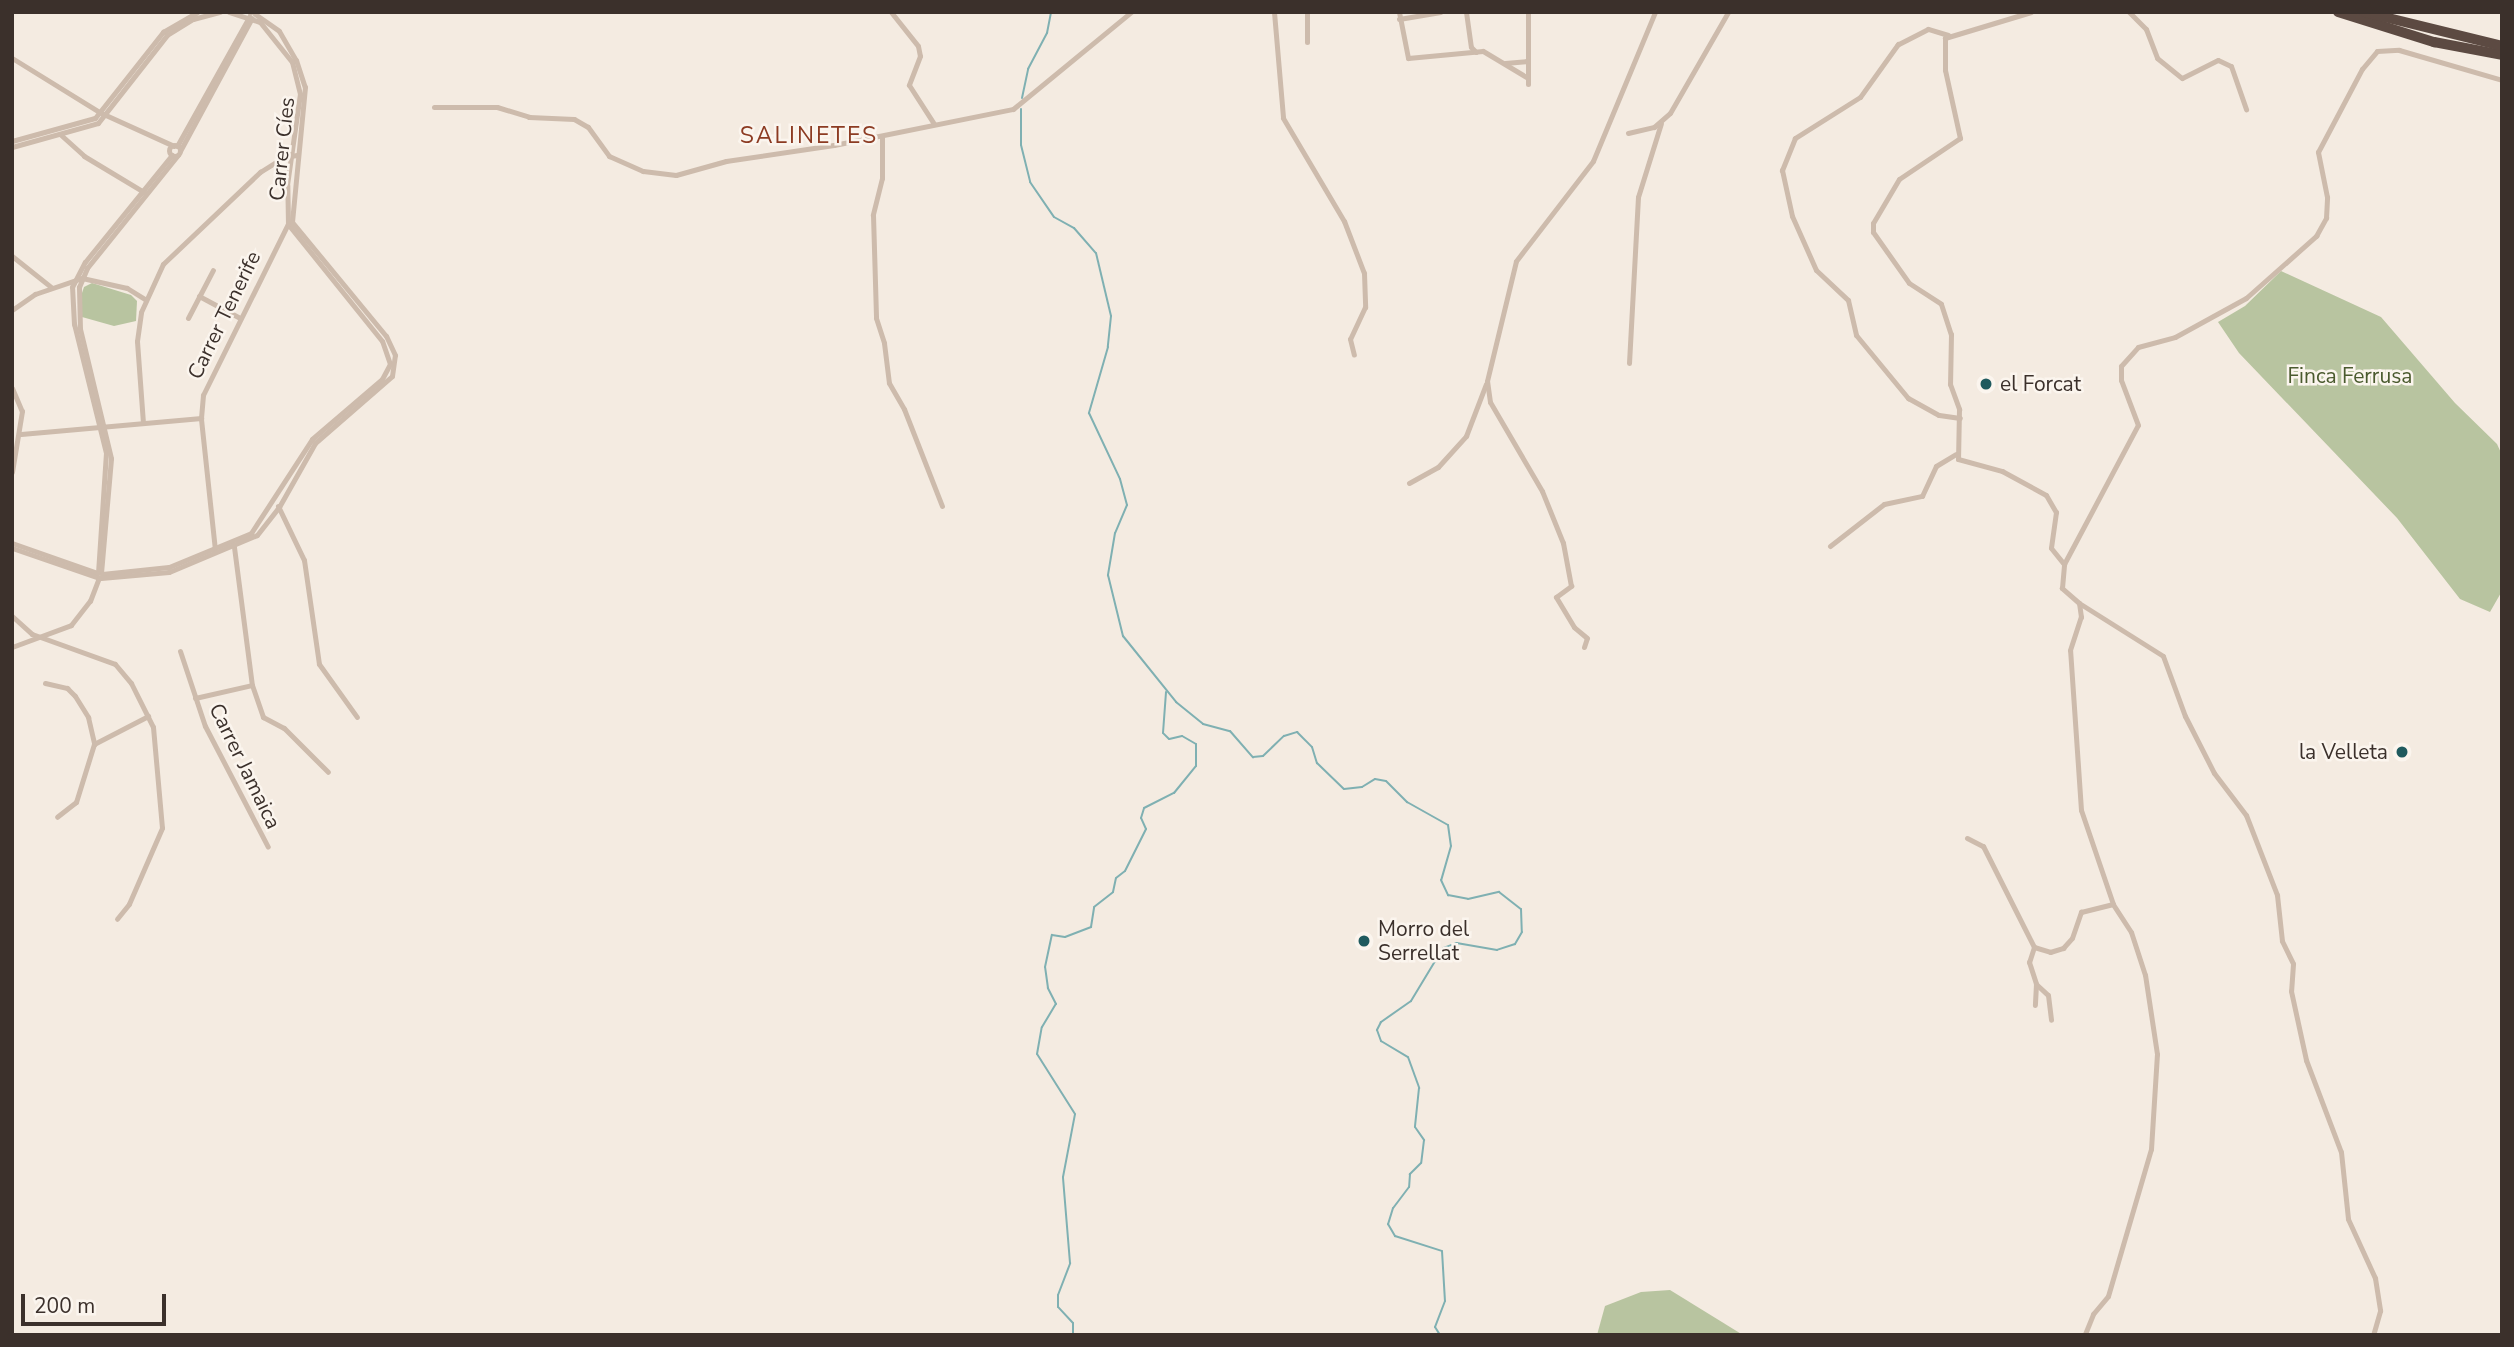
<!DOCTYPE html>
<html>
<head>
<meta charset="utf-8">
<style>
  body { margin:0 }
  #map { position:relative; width:2514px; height:1347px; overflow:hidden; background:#f4ebe1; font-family:"Nunito Sans",sans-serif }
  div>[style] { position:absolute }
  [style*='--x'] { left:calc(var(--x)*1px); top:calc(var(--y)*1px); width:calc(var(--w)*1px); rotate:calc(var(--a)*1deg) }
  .green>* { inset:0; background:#b8c4a0 }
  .stream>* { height:2px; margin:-1px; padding:0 1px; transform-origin:1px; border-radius:1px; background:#7fb0b2 }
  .street>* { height:5px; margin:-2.5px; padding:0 2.5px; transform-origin:2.5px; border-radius:2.5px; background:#cdbbac }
  .street>.ring { margin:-2.5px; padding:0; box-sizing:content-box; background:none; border:5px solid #cdbbac; border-radius:50% }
  .highway>* { height:10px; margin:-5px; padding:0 5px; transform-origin:5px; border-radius:5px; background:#5c4a42 }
  .dots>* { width:19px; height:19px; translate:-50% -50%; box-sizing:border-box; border:4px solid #fbf5ee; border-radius:50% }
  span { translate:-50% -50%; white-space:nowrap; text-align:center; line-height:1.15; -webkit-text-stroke:5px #fbf5ee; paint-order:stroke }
  .street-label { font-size:21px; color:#3b302b }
  .park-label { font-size:21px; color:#4a5a2e }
  .poi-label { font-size:21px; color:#3b302b }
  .left { translate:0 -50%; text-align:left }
  .right { translate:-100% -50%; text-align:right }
  .neighbourhood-label { font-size:23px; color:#8c3b22; letter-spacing:2px }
  .frame { position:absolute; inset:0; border:14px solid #3b302b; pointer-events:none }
  .scale { position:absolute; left:21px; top:1294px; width:145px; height:32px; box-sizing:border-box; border:4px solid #3b302b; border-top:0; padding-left:9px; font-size:21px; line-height:24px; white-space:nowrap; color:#3b302b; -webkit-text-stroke:5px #fbf5ee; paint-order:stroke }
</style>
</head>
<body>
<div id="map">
  <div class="green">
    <div style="clip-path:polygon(2281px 271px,2381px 317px,2455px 403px,2497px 444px,2502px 455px,2502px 591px,2490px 612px,2460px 599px,2397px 518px,2239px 353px,2218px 322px,2245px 306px)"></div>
    <div style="clip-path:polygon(92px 283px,131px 295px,137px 301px,136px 321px,114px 326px,82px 317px,81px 296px,84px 287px)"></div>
    <div style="clip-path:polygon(1670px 1290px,1743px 1335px,1597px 1335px,1605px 1306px,1641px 1292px)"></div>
  </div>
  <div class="stream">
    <div style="--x:1022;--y:98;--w:30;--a:-78"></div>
    <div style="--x:1028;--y:69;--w:41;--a:-62.2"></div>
    <div style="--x:1047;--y:33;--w:21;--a:-79"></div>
    <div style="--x:1021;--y:109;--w:36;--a:90"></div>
    <div style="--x:1021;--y:145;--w:38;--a:76"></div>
    <div style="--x:1030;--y:182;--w:42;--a:55.6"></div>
    <div style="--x:1054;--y:217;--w:23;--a:29"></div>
    <div style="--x:1074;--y:228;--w:33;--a:49"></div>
    <div style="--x:1096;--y:253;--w:65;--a:76.6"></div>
    <div style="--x:1111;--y:316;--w:31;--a:96"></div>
    <div style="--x:1108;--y:347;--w:69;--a:106.1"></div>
    <div style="--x:1089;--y:413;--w:73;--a:64.8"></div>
    <div style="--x:1120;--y:479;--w:27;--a:75"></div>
    <div style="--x:1127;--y:505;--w:30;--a:113"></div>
    <div style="--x:1115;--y:533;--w:43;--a:99.5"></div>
    <div style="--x:1108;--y:575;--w:63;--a:76.2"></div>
    <div style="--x:1123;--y:636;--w:85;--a:51.2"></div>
    <div style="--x:1176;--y:702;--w:35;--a:39"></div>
    <div style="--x:1203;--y:724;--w:28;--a:15"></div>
    <div style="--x:1230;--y:731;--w:35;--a:49"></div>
    <div style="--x:1253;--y:757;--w:10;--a:-6"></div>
    <div style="--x:1263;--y:756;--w:29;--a:-44"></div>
    <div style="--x:1284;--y:736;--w:14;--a:-17"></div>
    <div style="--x:1297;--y:732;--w:21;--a:45"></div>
    <div style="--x:1312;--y:747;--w:17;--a:73"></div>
    <div style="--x:1317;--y:763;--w:37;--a:44"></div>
    <div style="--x:1344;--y:789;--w:18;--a:-6"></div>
    <div style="--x:1362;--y:787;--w:15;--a:-32"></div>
    <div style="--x:1375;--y:779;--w:11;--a:10"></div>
    <div style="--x:1386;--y:781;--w:30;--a:45"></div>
    <div style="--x:1407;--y:802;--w:47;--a:29.3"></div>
    <div style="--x:1448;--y:825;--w:21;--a:82"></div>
    <div style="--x:1451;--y:846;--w:35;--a:106"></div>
    <div style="--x:1441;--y:880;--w:17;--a:65"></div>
    <div style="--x:1448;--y:895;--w:20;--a:11"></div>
    <div style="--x:1468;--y:899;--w:32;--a:-13"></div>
    <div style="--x:1499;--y:892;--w:28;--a:38"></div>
    <div style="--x:1521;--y:909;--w:23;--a:88"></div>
    <div style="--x:1522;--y:932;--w:14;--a:120"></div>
    <div style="--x:1515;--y:944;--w:19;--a:162"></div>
    <div style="--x:1497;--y:950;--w:41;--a:-170.1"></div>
    <div style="--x:1457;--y:943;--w:15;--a:160"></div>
    <div style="--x:1443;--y:948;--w:62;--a:121.1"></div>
    <div style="--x:1411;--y:1001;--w:37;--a:145"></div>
    <div style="--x:1381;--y:1022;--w:9;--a:117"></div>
    <div style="--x:1377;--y:1030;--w:12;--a:70"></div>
    <div style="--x:1381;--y:1041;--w:31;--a:31"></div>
    <div style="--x:1408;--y:1057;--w:33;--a:70"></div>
    <div style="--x:1419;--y:1088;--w:39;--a:96"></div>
    <div style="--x:1415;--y:1127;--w:16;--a:55"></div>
    <div style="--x:1424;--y:1140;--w:23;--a:97"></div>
    <div style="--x:1421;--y:1163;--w:16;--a:135"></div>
    <div style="--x:1410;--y:1174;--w:13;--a:94"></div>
    <div style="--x:1409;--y:1187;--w:26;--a:127"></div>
    <div style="--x:1393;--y:1208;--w:17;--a:107"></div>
    <div style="--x:1388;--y:1224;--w:14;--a:60"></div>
    <div style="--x:1395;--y:1236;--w:49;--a:17.7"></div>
    <div style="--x:1442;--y:1251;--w:50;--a:86.6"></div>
    <div style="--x:1445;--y:1301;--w:28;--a:111"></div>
    <div style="--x:1435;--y:1327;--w:9;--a:58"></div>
    <div style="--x:1073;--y:1335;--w:12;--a:-90"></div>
    <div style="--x:1073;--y:1323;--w:22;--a:-133"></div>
    <div style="--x:1058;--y:1307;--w:12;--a:-90"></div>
    <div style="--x:1058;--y:1295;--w:34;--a:-69"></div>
    <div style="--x:1070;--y:1263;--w:86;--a:-94.7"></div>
    <div style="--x:1063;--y:1177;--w:64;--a:-79.2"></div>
    <div style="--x:1075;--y:1114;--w:71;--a:-122.3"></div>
    <div style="--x:1037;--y:1054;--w:27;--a:-80"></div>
    <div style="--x:1042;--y:1027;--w:27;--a:-59"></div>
    <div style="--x:1056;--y:1004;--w:18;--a:-117"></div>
    <div style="--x:1048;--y:988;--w:21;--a:-98"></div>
    <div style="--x:1045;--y:967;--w:33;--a:-78"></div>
    <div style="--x:1052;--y:935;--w:13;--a:9"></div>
    <div style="--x:1065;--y:937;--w:28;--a:-21"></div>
    <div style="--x:1091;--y:927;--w:20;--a:-81"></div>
    <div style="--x:1094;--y:907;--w:24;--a:-38"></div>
    <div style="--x:1113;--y:892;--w:14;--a:-78"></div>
    <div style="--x:1116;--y:878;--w:11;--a:-38"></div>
    <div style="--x:1125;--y:871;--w:47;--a:-63.4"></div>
    <div style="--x:1146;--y:829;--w:12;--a:-114"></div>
    <div style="--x:1141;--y:818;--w:10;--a:-73"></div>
    <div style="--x:1144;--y:808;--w:34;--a:-27"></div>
    <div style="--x:1174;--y:793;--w:35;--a:-51"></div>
    <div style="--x:1196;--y:766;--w:22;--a:-90"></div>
    <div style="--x:1196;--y:744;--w:16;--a:-150"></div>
    <div style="--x:1182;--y:736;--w:13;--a:167"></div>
    <div style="--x:1169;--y:739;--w:8;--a:-135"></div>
    <div style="--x:1163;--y:733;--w:41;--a:-85.8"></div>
  </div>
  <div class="street">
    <div style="--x:250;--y:12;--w:1;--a:90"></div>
    <div style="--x:891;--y:12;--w:43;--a:51.5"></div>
    <div style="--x:918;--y:46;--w:10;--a:79"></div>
    <div style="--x:920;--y:56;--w:31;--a:111"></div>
    <div style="--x:909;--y:85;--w:46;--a:57.3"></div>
    <div style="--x:1274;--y:12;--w:106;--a:85.1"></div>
    <div style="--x:1283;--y:118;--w:120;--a:59.4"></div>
    <div style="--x:1344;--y:221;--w:56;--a:69"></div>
    <div style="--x:1364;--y:273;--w:34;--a:88"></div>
    <div style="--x:1365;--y:307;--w:35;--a:115"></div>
    <div style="--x:1350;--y:339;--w:16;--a:76"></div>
    <div style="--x:1399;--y:12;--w:47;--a:78.9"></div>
    <div style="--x:1408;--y:58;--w:75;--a:-5.3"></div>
    <div style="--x:1483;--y:51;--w:52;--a:31"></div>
    <div style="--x:1466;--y:12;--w:35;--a:82"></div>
    <div style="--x:1471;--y:47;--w:7;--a:45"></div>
    <div style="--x:1528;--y:12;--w:72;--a:90"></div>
    <div style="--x:2031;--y:12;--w:90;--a:163.2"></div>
    <div style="--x:1945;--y:38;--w:32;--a:90"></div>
    <div style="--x:1945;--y:70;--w:70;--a:77.6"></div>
    <div style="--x:1960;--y:138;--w:73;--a:146.1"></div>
    <div style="--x:1899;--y:179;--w:51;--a:120.6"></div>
    <div style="--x:1873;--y:223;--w:9;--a:90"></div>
    <div style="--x:1873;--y:232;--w:62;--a:54.8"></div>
    <div style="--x:1909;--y:283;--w:38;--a:33"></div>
    <div style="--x:1941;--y:304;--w:32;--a:72"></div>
    <div style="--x:1951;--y:334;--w:50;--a:91.1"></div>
    <div style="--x:1950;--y:384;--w:27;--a:70"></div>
    <div style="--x:1959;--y:409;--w:50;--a:91.1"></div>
    <div style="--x:1958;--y:459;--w:46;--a:15.3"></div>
    <div style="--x:2002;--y:471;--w:50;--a:28.6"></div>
    <div style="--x:2046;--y:495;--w:20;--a:60"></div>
    <div style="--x:2056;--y:512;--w:36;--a:98"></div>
    <div style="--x:2051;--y:548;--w:21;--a:51"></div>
    <div style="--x:2129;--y:12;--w:24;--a:45"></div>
    <div style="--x:2146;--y:29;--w:31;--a:69"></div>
    <div style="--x:2157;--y:58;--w:32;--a:39"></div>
    <div style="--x:2182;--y:78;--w:40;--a:-26.6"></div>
    <div style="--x:2218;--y:60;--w:14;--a:25"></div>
    <div style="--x:2231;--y:66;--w:46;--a:70.8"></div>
    <div style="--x:255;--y:14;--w:29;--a:35"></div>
    <div style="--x:279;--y:31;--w:34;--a:60"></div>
    <div style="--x:296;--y:60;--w:28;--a:72"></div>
    <div style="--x:305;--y:87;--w:136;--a:95.5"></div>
    <div style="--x:1399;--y:19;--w:42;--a:-9.7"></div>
    <div style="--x:1948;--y:35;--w:21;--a:-163"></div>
    <div style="--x:1928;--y:29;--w:34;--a:153"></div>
    <div style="--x:1898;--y:44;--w:65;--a:125.6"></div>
    <div style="--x:1860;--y:97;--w:77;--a:147.8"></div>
    <div style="--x:1795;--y:138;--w:35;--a:112"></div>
    <div style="--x:1782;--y:170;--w:47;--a:77.7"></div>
    <div style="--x:1792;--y:216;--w:59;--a:66"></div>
    <div style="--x:1816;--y:270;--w:44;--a:43.2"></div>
    <div style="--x:1848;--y:300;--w:36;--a:77"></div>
    <div style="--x:1856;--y:335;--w:82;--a:50.5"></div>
    <div style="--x:1908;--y:398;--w:35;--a:29"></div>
    <div style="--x:1939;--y:415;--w:21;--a:8"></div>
    <div style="--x:1307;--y:42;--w:30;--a:-90"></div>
    <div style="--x:12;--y:58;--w:102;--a:31.8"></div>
    <div style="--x:99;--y:112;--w:82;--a:24.4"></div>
    <div style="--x:1505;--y:63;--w:23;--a:-5"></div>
    <div style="--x:434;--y:107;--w:63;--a:0"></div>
    <div style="--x:497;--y:107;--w:34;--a:17"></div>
    <div style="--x:529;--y:117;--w:45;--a:2.5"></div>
    <div style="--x:574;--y:119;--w:16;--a:30"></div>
    <div style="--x:588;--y:127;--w:36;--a:54"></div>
    <div style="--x:609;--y:156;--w:37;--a:24"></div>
    <div style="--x:643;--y:171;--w:33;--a:7"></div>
    <div style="--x:676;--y:175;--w:52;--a:-15.6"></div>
    <div style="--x:726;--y:161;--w:109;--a:-8.4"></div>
    <div style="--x:834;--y:145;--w:183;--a:-11.4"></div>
    <div style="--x:1013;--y:109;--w:153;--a:-39.4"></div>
    <div style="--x:1628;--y:133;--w:27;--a:-13"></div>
    <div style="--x:1654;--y:127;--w:21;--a:-41"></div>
    <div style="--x:1670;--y:113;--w:116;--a:-60.1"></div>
    <div style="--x:61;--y:135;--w:31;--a:42"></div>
    <div style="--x:84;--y:156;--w:70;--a:31"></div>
    <div style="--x:882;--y:136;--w:42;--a:90"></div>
    <div style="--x:882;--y:178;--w:38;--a:104"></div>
    <div style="--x:873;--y:215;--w:103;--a:88.3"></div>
    <div style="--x:876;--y:318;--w:26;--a:72"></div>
    <div style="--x:884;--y:343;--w:40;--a:82.9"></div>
    <div style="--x:889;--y:383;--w:30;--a:60"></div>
    <div style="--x:904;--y:409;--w:104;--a:68.6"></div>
    <div style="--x:12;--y:141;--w:86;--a:-15.5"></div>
    <div style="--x:95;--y:118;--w:110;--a:-51.7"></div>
    <div style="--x:163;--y:32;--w:39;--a:-30"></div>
    <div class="ring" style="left:169.5px;top:145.5px;width:6px;height:6px"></div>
    <div style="--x:177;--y:146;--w:148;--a:-60.8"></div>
    <div style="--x:12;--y:147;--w:89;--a:-15.6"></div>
    <div style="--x:98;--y:123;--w:112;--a:-51.9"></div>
    <div style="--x:167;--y:35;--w:31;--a:-32"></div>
    <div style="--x:193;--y:19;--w:28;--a:-15"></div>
    <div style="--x:180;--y:151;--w:151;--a:-61.6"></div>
    <div style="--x:12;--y:256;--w:50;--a:38.5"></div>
    <div style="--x:199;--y:296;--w:47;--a:28.2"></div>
    <div style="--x:12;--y:310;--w:28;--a:-35"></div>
    <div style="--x:35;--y:294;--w:50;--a:-18.8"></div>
    <div style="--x:82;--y:278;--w:46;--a:12.5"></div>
    <div style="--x:127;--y:288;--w:22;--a:32"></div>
    <div style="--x:188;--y:318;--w:54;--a:-62.5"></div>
    <div style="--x:1629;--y:363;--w:166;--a:-86.9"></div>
    <div style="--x:1638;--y:197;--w:77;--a:-72.7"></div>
    <div style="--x:12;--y:388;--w:25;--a:67"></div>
    <div style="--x:22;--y:411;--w:62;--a:99.3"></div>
    <div style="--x:143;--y:423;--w:82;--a:-94.2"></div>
    <div style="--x:137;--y:341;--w:29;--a:-82"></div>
    <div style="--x:141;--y:312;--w:53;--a:-65.4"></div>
    <div style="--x:163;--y:264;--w:134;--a:-43.5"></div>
    <div style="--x:260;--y:172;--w:28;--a:-32"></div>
    <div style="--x:284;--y:157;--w:13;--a:-9"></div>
    <div style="--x:21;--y:434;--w:181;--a:-5.1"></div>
    <div style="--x:1409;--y:483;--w:33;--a:-29"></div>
    <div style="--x:1438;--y:467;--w:42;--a:-47.9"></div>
    <div style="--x:1466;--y:436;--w:56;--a:-69"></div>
    <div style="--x:278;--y:506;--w:60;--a:64.3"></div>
    <div style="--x:304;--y:560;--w:105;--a:81.8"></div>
    <div style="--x:319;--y:664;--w:65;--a:54.4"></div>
    <div style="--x:12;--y:543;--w:90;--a:19.4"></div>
    <div style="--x:1830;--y:546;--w:68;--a:-37.9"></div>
    <div style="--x:1884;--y:504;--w:39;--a:-12"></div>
    <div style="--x:1922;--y:496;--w:33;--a:-65"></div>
    <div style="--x:1936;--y:466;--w:23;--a:-31"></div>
    <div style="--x:234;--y:547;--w:139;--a:82.6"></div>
    <div style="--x:252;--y:685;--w:34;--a:71"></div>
    <div style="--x:263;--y:717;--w:24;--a:28"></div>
    <div style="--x:284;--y:728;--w:62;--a:45"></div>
    <div style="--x:12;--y:548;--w:89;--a:19"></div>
    <div style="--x:215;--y:550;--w:133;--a:-96.1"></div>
    <div style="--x:201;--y:418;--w:23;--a:-85"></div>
    <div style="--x:203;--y:395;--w:191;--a:-63.6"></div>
    <div style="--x:98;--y:573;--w:120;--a:-86.2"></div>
    <div style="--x:106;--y:453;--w:133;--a:-103.9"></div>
    <div style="--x:74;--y:324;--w:37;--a:-93"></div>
    <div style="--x:72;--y:287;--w:28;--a:-63"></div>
    <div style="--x:85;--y:262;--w:138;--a:-50.9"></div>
    <div style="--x:101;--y:573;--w:115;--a:-85"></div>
    <div style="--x:111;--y:458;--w:133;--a:-103.5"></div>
    <div style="--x:80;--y:329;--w:42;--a:-91.4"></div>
    <div style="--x:79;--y:287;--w:21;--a:-67"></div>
    <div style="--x:87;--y:268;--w:145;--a:-51.2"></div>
    <div style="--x:102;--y:574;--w:67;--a:-6"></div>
    <div style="--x:169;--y:567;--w:89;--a:-22.5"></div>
    <div style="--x:251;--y:533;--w:112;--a:-57"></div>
    <div style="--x:312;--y:439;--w:92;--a:-40.6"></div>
    <div style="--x:382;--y:379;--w:17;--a:-62"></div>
    <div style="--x:390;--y:364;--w:24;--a:-109"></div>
    <div style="--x:382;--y:341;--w:150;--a:-128.8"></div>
    <div style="--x:288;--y:224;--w:39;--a:-91"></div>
    <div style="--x:287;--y:185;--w:92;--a:-81.9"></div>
    <div style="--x:300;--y:94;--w:33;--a:-104"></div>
    <div style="--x:292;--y:62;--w:51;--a:-128.7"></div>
    <div style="--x:260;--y:22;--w:33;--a:-162"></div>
    <div style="--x:101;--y:578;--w:68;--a:-5"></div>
    <div style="--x:169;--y:572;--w:95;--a:-22.8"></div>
    <div style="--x:257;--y:535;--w:36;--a:-52"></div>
    <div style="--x:279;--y:507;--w:73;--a:-60.6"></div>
    <div style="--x:315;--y:443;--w:102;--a:-41"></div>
    <div style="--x:392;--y:376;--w:21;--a:-82"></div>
    <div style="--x:395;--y:355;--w:21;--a:-115"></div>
    <div style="--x:386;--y:336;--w:148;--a:-129.5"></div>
    <div style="--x:2079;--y:603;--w:99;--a:32.2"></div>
    <div style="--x:2163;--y:656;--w:64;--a:69.9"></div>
    <div style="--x:2185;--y:716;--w:64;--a:63"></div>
    <div style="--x:2214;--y:773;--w:53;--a:52.7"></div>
    <div style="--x:2246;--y:815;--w:86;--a:68.8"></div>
    <div style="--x:2277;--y:895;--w:46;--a:83.8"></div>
    <div style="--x:2282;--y:941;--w:25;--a:64"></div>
    <div style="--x:2293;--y:964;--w:27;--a:94"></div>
    <div style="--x:2291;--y:991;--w:71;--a:77.7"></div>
    <div style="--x:2306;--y:1060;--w:98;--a:69.2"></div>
    <div style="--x:2341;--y:1152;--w:67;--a:84"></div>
    <div style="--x:2348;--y:1219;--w:65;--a:65.4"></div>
    <div style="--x:2375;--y:1278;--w:33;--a:81"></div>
    <div style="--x:2380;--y:1311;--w:25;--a:106"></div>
    <div style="--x:12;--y:616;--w:27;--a:42"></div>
    <div style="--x:32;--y:634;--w:88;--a:19.9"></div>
    <div style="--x:115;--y:664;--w:25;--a:50"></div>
    <div style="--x:131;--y:683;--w:49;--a:63.4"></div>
    <div style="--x:153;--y:727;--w:101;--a:84.9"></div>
    <div style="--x:162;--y:828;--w:83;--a:113.5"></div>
    <div style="--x:129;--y:904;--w:19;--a:129"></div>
    <div style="--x:12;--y:647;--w:63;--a:-20.4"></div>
    <div style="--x:71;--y:625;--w:31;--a:-52"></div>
    <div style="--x:90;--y:601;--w:25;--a:-69"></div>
    <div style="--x:1584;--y:647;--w:9;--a:-72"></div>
    <div style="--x:1587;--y:638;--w:17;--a:-140"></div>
    <div style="--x:1574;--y:627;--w:35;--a:-121"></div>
    <div style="--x:1556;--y:597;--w:19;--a:-36"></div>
    <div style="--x:1571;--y:586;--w:44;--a:-100.5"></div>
    <div style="--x:1563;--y:543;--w:56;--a:-112"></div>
    <div style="--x:1542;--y:491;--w:103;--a:-120.3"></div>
    <div style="--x:1490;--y:402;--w:21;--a:-98"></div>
    <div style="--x:1487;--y:381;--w:123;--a:-76.4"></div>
    <div style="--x:1516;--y:261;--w:126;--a:-52.4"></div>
    <div style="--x:1593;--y:161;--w:161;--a:-67.4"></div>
    <div style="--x:180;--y:651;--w:79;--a:71.6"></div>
    <div style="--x:205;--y:726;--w:136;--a:62.5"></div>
    <div style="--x:45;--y:683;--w:23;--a:13"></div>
    <div style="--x:67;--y:688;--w:11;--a:45"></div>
    <div style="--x:75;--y:696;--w:25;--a:58"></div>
    <div style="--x:88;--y:717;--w:28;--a:77"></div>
    <div style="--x:94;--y:744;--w:61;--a:107.2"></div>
    <div style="--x:76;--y:802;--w:24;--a:142"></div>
    <div style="--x:195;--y:698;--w:58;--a:-12.8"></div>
    <div style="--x:94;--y:744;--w:61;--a:-27.4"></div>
    <div style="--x:1967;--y:838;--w:18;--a:27"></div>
    <div style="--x:1983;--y:846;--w:113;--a:63.2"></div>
    <div style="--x:2034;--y:947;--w:17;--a:17"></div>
    <div style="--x:2050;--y:952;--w:14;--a:-17"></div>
    <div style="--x:2063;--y:948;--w:13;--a:-48"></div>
    <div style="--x:2072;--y:938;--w:28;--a:-71"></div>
    <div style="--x:2081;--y:912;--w:33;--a:-14"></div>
    <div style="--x:2034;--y:947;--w:16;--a:108"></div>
    <div style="--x:2029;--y:962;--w:23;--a:72"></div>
    <div style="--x:2036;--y:984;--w:21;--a:93"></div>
    <div style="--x:2036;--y:984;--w:16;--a:43"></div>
    <div style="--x:2048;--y:995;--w:25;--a:83"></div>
    <div style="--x:2085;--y:1334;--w:22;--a:-68"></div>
    <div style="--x:2093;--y:1314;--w:23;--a:-50"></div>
    <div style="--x:2108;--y:1296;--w:153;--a:-73.7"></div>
    <div style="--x:2151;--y:1149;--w:95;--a:-86.4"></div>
    <div style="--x:2157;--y:1054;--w:80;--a:-98.6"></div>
    <div style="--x:2145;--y:975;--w:45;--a:-108"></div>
    <div style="--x:2131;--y:932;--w:33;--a:-123"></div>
    <div style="--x:2113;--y:904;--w:99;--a:-108.8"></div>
    <div style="--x:2081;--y:810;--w:160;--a:-93.9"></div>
    <div style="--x:2070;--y:650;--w:35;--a:-72"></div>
    <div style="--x:2081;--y:617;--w:14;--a:-98"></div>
    <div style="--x:2079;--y:603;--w:23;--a:-139"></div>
    <div style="--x:2062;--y:588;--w:24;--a:-85"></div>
    <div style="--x:2064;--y:564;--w:157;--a:-62"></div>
    <div style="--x:2138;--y:425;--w:48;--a:-110.7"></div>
    <div style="--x:2121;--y:380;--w:14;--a:-90"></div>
    <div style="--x:2121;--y:366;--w:25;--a:-48"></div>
    <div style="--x:2138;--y:347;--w:38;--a:-15"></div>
    <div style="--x:2175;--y:337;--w:81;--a:-28.8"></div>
    <div style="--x:2246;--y:298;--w:94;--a:-41.5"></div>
    <div style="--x:2316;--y:236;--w:21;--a:-61"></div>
    <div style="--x:2326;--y:218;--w:21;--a:-87"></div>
    <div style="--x:2327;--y:197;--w:46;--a:-101.3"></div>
    <div style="--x:2318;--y:152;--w:94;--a:-62.1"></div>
    <div style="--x:2362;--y:69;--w:23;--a:-50"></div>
    <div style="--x:2377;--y:51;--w:22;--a:-3"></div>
    <div style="--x:2399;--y:50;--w:107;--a:16.2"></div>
  </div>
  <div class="highway">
    <div style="--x:2338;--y:12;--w:101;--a:17.4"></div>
    <div style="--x:2434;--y:42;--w:69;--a:10.8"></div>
    <div style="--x:2364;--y:12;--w:142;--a:13.8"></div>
  </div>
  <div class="dots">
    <div style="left:1986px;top:384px;background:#1f5a5e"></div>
    <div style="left:2402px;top:752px;background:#1f5a5e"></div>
    <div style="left:1364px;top:941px;background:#1f5a5e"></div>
  </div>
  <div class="street-label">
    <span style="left:282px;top:149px;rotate:-84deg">Carrer Cíes</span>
    <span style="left:224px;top:315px;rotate:-64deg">Carrer Tenerife</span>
    <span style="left:245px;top:766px;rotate:64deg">Carrer Jamaica</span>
  </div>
  <div class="park-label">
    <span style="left:2350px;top:376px">Finca Ferrusa</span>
  </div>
  <div class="poi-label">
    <span class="left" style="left:2000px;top:384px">el Forcat</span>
    <span class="right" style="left:2388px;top:752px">la Velleta</span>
    <span class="left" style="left:1378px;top:941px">Morro del<br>Serrellat</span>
  </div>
  <div class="neighbourhood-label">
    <span style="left:809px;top:136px">SALINETES</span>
  </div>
  <div class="frame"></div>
  <div class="scale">200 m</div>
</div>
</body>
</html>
